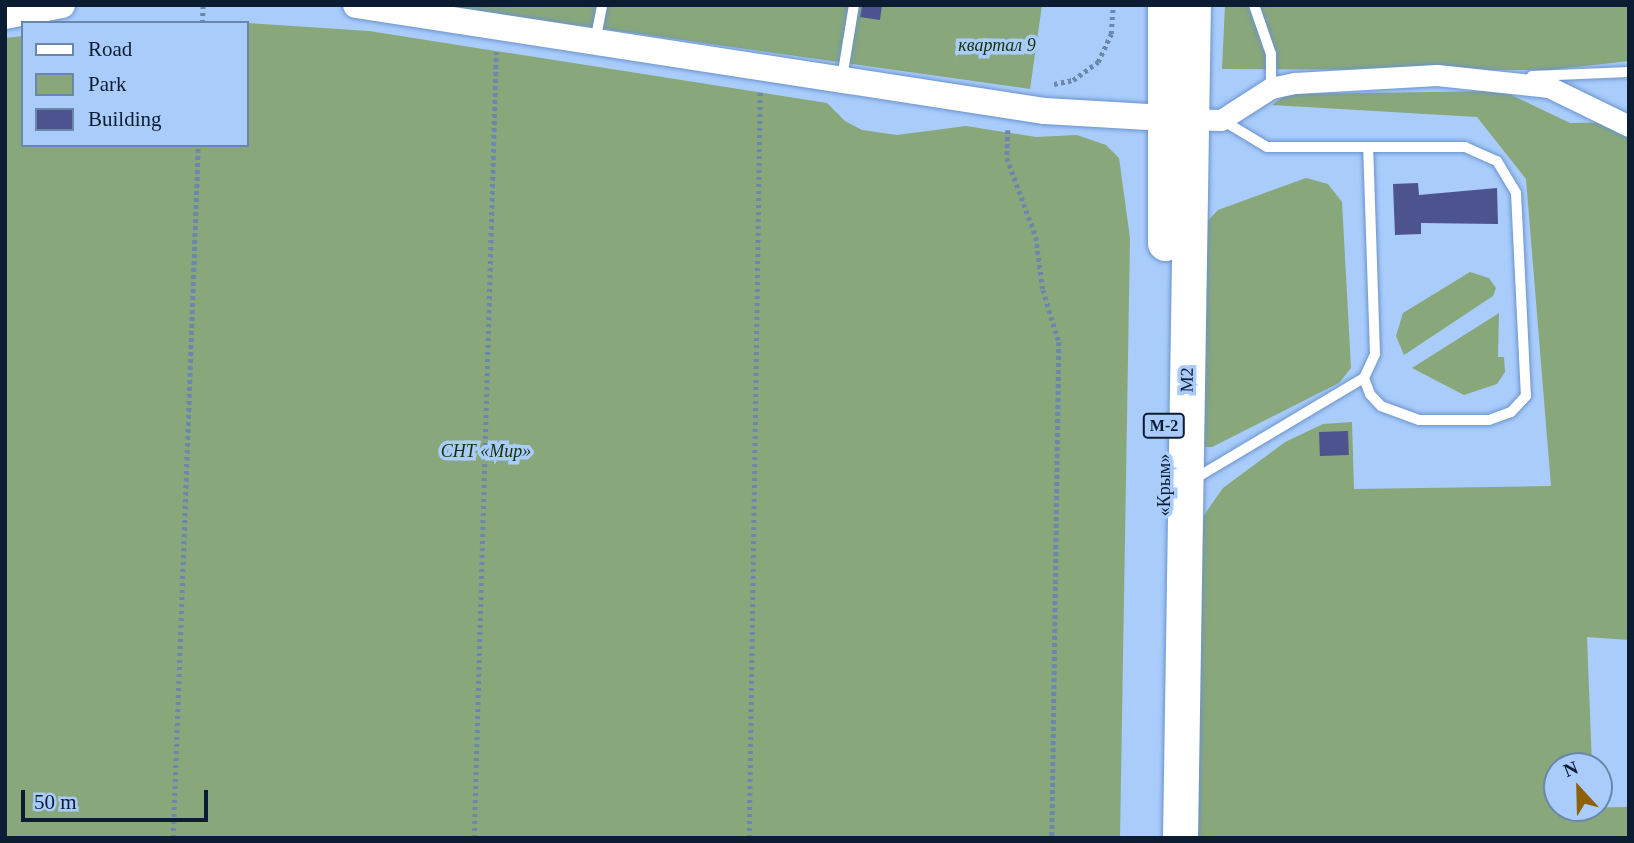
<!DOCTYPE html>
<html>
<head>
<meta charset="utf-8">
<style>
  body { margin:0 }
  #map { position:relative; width:1634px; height:843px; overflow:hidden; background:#a9ccfb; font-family:Georgia,serif }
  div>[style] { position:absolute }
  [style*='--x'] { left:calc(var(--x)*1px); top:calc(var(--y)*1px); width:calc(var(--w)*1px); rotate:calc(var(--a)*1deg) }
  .green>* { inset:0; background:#88a77b }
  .building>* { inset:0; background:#4c538e; transform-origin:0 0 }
  .path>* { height:4.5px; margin-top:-2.25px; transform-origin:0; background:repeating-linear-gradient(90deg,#6c87ad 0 3.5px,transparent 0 7px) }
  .roads { filter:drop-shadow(0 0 2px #6a93cc) drop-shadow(0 0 2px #6a93cc) }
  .service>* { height:10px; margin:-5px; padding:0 5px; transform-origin:5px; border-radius:5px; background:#fff }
  .minor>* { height:21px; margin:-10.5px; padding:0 10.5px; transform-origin:10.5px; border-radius:10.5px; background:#fff }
  .tertiary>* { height:26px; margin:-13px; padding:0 13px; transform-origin:13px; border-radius:13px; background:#fff }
  .trunk>* { height:35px; margin:-17.5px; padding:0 17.5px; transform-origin:17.5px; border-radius:17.5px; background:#fff }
  span { translate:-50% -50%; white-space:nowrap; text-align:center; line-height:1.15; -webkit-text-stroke:7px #a9ccfb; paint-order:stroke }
  .shield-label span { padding:2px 5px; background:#a9ccfb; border:2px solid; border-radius:5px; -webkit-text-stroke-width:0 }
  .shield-label { font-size:16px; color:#0c1c32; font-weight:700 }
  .park-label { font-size:18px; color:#163106; font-style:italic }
  .street-label { font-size:18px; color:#0c1c32 }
  .frame { position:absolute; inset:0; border:7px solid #0c1c32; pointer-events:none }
  .legend { position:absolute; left:21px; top:21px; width:228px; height:126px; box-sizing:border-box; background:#a9ccfb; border:2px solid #6a86ab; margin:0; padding:9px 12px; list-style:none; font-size:21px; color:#0c1c32 }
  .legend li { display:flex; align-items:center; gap:14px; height:35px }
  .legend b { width:35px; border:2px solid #6a86ab }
  .north { position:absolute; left:1543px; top:752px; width:70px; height:70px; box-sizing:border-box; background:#a9ccfb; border:2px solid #6a86ab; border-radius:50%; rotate:338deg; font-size:19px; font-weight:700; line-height:28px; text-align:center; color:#0c1c32 }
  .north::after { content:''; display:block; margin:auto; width:24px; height:32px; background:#8e6108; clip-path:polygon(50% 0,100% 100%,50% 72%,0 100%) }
  .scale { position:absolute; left:21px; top:790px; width:187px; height:32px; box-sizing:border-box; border:4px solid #0c1c32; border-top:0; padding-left:9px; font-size:21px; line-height:24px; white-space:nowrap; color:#0c1c32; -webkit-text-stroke:5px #a9ccfb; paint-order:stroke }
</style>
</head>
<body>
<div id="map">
  <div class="green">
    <div style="clip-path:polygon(433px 5px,1042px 5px,1030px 89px)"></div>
    <div style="clip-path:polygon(1225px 5px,1629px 5px,1629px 61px,1550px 70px,1222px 69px)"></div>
    <div style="clip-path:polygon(247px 23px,369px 31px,827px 103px,845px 121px,862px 130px,897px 135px,966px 126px,1036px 137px,1077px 135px,1106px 145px,1119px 158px,1130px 238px,1120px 838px,5px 838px,5px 38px,23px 36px,23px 145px,247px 145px)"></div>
    <div style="clip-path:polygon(1503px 91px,1570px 123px,1629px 122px,1629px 640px,1587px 637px,1592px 766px,1557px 766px,1557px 808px,1629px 807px,1629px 838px,1193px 838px,1199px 538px,1204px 515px,1223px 488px,1285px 442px,1323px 424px,1352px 422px,1354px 489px,1551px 486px,1526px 179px,1477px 117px,1272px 105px,1287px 94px)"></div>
    <div style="clip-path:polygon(1306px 178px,1328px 184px,1342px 202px,1351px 368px,1339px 383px,1212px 447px,1204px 447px,1199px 442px,1201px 228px,1218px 210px)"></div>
    <div style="clip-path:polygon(1470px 272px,1489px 278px,1496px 288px,1493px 296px,1404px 355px,1396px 336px,1403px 313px)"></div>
    <div style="clip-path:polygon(1499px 313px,1498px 357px,1504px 357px,1505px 372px,1497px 384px,1464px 395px,1412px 368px)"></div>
  </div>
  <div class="building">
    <div style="clip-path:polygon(862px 5px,882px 5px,880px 20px,860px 17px)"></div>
    <div style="clip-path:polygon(1418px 183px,1419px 195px,1497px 188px,1498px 224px,1421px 223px,1421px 234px,1395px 235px,1393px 184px)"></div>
    <div style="left:1348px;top:431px;width:24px;height:29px;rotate:88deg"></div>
  </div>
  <div class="path">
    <div style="--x:202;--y:23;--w:18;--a:-87"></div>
    <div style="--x:1054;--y:84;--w:19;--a:-12"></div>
    <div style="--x:1073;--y:80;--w:31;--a:-36"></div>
    <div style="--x:1098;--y:62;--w:31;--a:-65"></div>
    <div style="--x:1111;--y:34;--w:29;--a:-86"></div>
    <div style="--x:1008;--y:130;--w:28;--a:92"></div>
    <div style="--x:1007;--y:158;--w:84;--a:69.8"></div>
    <div style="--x:1036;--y:237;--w:53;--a:82.5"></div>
    <div style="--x:1043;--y:290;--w:54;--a:72.9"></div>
    <div style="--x:1059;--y:342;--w:496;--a:90.8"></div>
    <div style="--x:173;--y:838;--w:693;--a:-87.93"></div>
    <div style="--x:474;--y:838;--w:786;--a:-88.4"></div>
    <div style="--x:749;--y:838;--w:748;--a:-89.16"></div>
  </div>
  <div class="roads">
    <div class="service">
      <div style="--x:1254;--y:5;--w:52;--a:70.9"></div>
      <div style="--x:1271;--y:54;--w:34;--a:90"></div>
      <div style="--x:595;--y:42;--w:38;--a:-79"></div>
      <div style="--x:1532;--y:76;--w:97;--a:-2.4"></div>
      <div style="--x:842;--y:78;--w:74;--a:-80.7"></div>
      <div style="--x:1222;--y:120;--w:52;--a:31"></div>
      <div style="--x:1267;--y:147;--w:198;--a:0"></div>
      <div style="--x:1465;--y:147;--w:35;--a:24"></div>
      <div style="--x:1497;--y:161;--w:37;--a:59"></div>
      <div style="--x:1516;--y:193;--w:203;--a:87.2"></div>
      <div style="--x:1526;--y:396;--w:22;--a:133"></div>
      <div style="--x:1511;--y:412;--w:23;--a:160"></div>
      <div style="--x:1489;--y:420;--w:70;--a:180"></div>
      <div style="--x:1419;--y:420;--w:40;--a:-159.8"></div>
      <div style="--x:1381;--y:406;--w:16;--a:-133"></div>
      <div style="--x:1370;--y:394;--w:17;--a:-111"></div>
      <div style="--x:1364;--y:378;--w:26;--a:-65"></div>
      <div style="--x:1375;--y:354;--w:206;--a:-91.9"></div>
      <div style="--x:1191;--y:481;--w:201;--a:-30.8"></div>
    </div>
    <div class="minor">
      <div style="--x:1181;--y:119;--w:40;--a:1.4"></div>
      <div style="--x:1221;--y:120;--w:59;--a:-32.6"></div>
      <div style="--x:1271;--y:88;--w:25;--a:-12"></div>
      <div style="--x:1295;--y:83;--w:142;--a:-3.2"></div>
      <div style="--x:1437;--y:75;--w:113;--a:6.1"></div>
      <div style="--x:1549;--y:87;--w:89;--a:26"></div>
    </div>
    <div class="tertiary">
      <div style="--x:356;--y:5;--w:697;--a:8.75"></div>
      <div style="--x:1045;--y:111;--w:120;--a:3.3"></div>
      <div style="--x:5;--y:16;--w:58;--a:-10.9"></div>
    </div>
    <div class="trunk">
      <div style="--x:1165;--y:243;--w:238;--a:-90"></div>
      <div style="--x:1180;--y:838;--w:833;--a:-89.11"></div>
    </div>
  </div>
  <div class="shield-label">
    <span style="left:1164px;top:426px">М-2</span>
  </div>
  <div class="park-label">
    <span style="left:997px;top:45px">квартал 9</span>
    <span style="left:486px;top:451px">СНТ «Мир»</span>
  </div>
  <div class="street-label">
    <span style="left:1187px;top:380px;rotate:-89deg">М2</span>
    <span style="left:1164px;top:485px;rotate:-90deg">«Крым»</span>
  </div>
  <div class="frame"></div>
  <ul class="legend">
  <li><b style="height:9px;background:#fff"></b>Road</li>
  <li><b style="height:19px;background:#88a77b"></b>Park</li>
  <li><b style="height:19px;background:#4c538e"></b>Building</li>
  </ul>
  <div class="north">N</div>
  <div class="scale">50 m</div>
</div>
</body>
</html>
